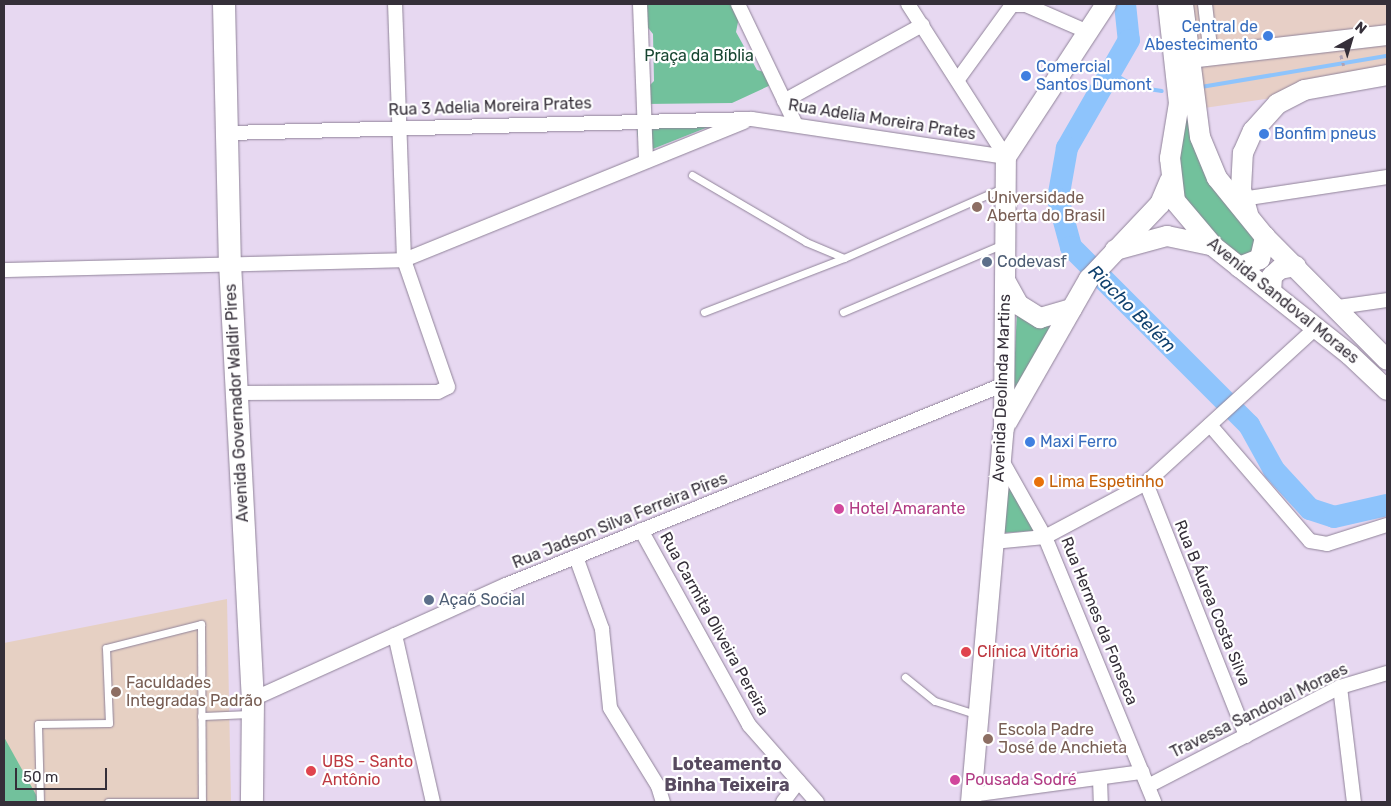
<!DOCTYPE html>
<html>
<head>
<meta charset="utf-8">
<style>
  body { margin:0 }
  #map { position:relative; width:1391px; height:806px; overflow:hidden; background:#e7d8f1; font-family:Rubik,sans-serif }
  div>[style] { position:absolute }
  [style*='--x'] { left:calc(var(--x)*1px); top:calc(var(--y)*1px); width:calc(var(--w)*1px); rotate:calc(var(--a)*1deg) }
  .commercial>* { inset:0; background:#e7cfc6 }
  .education>* { inset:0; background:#e6d0c3 }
  .green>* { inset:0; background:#72c19c }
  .stream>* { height:4px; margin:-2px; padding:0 2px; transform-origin:2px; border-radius:2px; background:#8ec4fc }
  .river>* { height:22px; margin:-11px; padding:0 11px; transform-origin:11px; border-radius:11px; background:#8ec4fc }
  .path>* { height:2.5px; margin-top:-1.25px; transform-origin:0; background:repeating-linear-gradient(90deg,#aea2b6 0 4px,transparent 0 8px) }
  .roads { filter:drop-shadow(0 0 1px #908399) drop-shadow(0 0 1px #908399) }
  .lane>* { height:7px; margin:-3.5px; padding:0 3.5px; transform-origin:3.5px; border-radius:3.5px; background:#fff }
  .street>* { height:14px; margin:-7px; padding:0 7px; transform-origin:7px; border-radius:7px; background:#fff }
  .secondary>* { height:20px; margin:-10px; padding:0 10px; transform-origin:10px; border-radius:10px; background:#fff }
  .primary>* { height:22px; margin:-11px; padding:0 11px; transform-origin:11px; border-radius:11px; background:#fff }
  .dots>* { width:14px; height:14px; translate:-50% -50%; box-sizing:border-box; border:2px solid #fff; border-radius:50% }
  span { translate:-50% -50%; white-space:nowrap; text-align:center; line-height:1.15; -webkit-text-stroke:4.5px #fff; paint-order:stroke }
  .shop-label { font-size:16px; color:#366cbe }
  .right { translate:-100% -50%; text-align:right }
  .left { translate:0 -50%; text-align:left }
  .park-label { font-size:16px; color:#174531 }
  .street-label { font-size:16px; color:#352f39 }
  .education-label { font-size:16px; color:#785e54 }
  .service-label { font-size:16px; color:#4e5e75 }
  .food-label { font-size:16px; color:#c56008 }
  .hotel-label { font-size:16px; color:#b23c85 }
  .health-label { font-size:16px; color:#be3a42 }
  .water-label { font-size:18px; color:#10416e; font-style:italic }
  .neighbourhood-label { font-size:18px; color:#574a5f; font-weight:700 }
  .frame { position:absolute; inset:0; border:5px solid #352f39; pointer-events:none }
  .north { position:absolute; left:1326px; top:15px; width:50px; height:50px; -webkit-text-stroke:4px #fff; paint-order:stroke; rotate:39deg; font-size:14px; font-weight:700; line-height:20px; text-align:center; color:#352f39 }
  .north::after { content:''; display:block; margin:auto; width:18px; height:22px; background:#352f39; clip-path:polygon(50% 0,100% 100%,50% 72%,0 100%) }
  .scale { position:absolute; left:15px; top:768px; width:92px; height:22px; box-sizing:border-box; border:2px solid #352f39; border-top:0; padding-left:6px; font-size:15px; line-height:18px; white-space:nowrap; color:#352f39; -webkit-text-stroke:4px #fff; paint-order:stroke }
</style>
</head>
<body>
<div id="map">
  <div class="commercial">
    <div style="clip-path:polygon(1168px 4px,1387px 4px,1387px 81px,1184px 111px)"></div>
  </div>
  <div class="education">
    <div style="clip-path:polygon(227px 599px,231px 802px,37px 802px,4px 740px,4px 643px)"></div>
  </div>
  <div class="green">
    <div style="clip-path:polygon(645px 4px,732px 4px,739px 17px,736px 32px,757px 70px,768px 73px,773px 84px,732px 103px,645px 104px,646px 89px,654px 81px,653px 34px,645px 24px)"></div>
    <div style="clip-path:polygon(1182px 95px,1191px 104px,1258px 240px,1248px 257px,1236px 256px,1185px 203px,1174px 161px)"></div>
    <div style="clip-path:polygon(736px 116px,640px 154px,636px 122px)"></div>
    <div style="clip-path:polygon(1017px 310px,1052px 323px,1013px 397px)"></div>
    <div style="clip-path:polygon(1004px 470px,1034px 531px,1001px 533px)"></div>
    <div style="clip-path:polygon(4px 737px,40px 802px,4px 802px)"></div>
  </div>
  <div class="stream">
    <div style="--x:1109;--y:71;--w:31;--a:31"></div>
    <div style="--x:1136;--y:87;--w:26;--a:9"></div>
    <div style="--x:1201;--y:87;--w:189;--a:-9.5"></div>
  </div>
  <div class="river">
    <div style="--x:1125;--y:4;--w:36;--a:84"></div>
    <div style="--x:1129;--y:40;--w:125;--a:119.9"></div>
    <div style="--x:1067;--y:148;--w:52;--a:100"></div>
    <div style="--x:1058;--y:199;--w:50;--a:74.8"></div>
    <div style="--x:1071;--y:247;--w:252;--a:45"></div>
    <div style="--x:1249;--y:425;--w:51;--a:60.9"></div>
    <div style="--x:1274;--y:470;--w:53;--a:47.3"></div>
    <div style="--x:1310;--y:509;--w:25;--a:18"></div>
    <div style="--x:1334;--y:517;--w:54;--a:-12.8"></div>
  </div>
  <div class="path">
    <div style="--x:1341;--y:55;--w:11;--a:75"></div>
  </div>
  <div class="roads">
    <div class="lane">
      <div style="--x:692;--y:175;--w:132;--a:30.4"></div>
      <div style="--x:806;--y:242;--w:41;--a:22.8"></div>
      <div style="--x:704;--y:312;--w:150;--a:-21.1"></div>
      <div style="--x:844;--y:258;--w:174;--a:-23.8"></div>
      <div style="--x:843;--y:312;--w:174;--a:-23"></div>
      <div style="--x:905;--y:677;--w:38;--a:39"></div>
      <div style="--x:935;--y:701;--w:45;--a:18"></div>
      <div style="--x:201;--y:716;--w:50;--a:-2.3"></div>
      <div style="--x:40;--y:802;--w:78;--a:-91.5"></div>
      <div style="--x:38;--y:724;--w:71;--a:-0.8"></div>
      <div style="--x:109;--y:723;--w:75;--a:-92.3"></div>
      <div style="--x:106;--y:648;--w:98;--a:-14.2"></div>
      <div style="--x:201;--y:624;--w:178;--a:89.7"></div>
      <div style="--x:202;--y:802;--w:94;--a:180"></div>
    </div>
    <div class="street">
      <div style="--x:640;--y:4;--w:155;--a:87.8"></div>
      <div style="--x:738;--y:4;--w:132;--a:64.4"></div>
      <div style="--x:908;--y:4;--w:182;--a:57.4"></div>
      <div style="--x:1205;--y:4;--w:52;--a:83.4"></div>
      <div style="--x:959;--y:78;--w:90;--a:-54"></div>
      <div style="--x:1012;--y:5;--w:14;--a:0"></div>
      <div style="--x:1026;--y:5;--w:68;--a:23.5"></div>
      <div style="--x:784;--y:101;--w:158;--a:-28.8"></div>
      <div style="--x:229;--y:133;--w:523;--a:-1.53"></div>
      <div style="--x:752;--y:119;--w:257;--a:8.5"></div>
      <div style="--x:1242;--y:199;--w:147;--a:-8.6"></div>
      <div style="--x:4;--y:270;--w:400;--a:-1.4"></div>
      <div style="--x:404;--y:260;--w:367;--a:-22.1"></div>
      <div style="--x:1338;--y:307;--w:49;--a:-8.1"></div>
      <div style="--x:235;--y:393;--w:203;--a:-0.3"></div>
      <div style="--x:438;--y:392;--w:11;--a:-27"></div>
      <div style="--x:448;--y:387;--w:134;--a:-109.1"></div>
      <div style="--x:404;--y:260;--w:256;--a:-92"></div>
      <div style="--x:1210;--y:425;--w:153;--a:49.2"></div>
      <div style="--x:1310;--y:541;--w:17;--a:10"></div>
      <div style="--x:1327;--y:544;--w:63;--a:-17.6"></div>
      <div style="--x:1001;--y:459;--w:90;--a:60.6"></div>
      <div style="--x:1045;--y:537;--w:287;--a:67.6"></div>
      <div style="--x:1146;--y:483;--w:272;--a:68.4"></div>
      <div style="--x:641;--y:530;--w:223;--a:61"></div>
      <div style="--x:749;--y:725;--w:103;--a:48.6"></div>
      <div style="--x:993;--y:542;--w:52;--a:-5.5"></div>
      <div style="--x:1045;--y:537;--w:115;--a:-28.1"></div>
      <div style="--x:1146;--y:483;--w:230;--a:-42.4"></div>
      <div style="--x:576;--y:557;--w:77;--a:70.1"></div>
      <div style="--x:602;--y:629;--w:79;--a:84.2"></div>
      <div style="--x:610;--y:708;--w:92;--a:58.4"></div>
      <div style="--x:658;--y:786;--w:17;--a:73"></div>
      <div style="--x:395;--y:635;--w:171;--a:77.2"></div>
      <div style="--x:1340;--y:687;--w:116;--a:83.1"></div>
      <div style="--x:253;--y:699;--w:277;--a:-24.3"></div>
      <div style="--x:506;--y:585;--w:538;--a:-21.94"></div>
      <div style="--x:1100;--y:779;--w:23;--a:88"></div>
      <div style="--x:1148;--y:786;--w:216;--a:-27.3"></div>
      <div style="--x:1340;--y:687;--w:49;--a:-16.6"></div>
      <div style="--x:971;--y:795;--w:173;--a:-7.7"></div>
      <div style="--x:783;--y:802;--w:26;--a:-53"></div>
    </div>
    <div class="secondary">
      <div style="--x:1168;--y:4;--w:100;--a:83.7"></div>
      <div style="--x:1179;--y:103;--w:56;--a:99.3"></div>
      <div style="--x:1170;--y:158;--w:43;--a:83.4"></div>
      <div style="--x:1175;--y:201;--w:59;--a:49.8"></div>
      <div style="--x:1213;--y:246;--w:175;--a:38.5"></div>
      <div style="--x:1350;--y:355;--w:51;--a:43.4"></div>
      <div style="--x:1183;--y:4;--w:134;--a:82.7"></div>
      <div style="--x:1200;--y:137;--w:44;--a:67.5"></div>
      <div style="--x:1217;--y:178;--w:76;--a:50.9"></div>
      <div style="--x:1265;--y:237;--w:173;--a:45.2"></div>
      <div style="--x:1189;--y:58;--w:199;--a:-6.6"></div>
      <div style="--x:1248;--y:214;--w:26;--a:-106"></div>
      <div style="--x:1241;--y:189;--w:36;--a:-87"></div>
      <div style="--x:1243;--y:153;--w:24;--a:-66"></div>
      <div style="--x:1253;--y:131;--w:36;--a:-48"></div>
      <div style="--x:1277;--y:104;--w:30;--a:-27"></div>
      <div style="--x:1304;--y:90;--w:84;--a:-10.2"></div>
      <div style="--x:1115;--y:250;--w:54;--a:-15.1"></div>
      <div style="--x:1167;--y:236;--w:44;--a:11.8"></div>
      <div style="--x:1239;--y:267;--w:22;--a:-21"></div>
      <div style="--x:1260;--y:259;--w:23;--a:-77"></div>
      <div style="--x:1006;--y:282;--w:26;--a:61"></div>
      <div style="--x:1019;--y:305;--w:25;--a:32"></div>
      <div style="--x:1040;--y:318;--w:33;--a:-16"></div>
      <div style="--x:1271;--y:292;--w:16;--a:-86"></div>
      <div style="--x:1272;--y:276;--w:11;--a:-41"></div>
      <div style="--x:1280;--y:269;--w:16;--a:-11"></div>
      <div style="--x:1007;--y:422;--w:165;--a:-60.2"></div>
      <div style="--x:1089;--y:279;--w:103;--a:-46.6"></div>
      <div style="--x:1160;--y:204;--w:25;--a:-67"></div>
      <div style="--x:971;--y:802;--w:375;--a:-85"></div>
      <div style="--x:1004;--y:428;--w:271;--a:-89.6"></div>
      <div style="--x:1006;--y:157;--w:183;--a:-56.8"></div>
    </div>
    <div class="primary">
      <div style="--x:224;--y:4;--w:259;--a:88.7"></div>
      <div style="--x:230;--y:263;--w:437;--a:87"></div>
      <div style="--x:253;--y:699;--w:103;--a:90.6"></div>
    </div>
  </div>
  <div class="dots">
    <div style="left:1268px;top:36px;background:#3f7fe0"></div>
    <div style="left:1026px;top:76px;background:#3f7fe0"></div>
    <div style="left:1264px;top:134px;background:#3f7fe0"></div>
    <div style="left:977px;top:207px;background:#8d6e63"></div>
    <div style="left:987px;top:262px;background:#5c6f8a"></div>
    <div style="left:1030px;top:442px;background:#3f7fe0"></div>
    <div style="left:1039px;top:482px;background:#e8710a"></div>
    <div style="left:839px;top:509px;background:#d1479c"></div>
    <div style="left:429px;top:600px;background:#5c6f8a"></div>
    <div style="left:966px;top:652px;background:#e0444e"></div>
    <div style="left:116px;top:692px;background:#8d6e63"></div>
    <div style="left:988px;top:739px;background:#8d6e63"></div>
    <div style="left:311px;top:771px;background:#e0444e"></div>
    <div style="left:955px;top:780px;background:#d1479c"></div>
  </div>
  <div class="shop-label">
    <span class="right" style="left:1258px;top:36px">Central de<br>Abestecimento</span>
    <span class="left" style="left:1036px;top:76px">Comercial<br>Santos Dumont</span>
    <span class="left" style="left:1274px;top:134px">Bonfim pneus</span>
    <span class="left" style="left:1040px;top:442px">Maxi Ferro</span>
  </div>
  <div class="park-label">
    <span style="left:699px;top:56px">Praça da Bíblia</span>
  </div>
  <div class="street-label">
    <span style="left:490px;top:107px;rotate:-2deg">Rua 3 Adelia Moreira Prates</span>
    <span style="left:882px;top:120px;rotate:9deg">Rua Adelia Moreira Prates</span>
    <span style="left:1283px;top:301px;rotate:39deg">Avenida Sandoval Moraes</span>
    <span style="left:1002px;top:388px;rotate:-88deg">Avenida Deolinda Martins</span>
    <span style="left:237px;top:403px;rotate:-93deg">Avenida Governador Waldir Pires</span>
    <span style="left:620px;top:521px;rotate:-22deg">Rua Jadson Silva Ferreira Pires</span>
    <span style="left:1212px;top:603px;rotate:68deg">Rua B Áurea Costa Silva</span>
    <span style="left:1099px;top:621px;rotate:68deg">Rua Hermes da Fonseca</span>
    <span style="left:714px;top:624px;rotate:61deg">Rua Carmita Oliveira Pereira</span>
    <span style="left:1259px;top:711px;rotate:-26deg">Travessa Sandoval Moraes</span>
  </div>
  <div class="education-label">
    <span class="left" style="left:987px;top:207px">Universidade<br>Aberta do Brasil</span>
    <span class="left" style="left:126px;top:692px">Faculdades<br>Integradas Padrão</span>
    <span class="left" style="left:998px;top:739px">Escola Padre<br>José de Anchieta</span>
  </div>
  <div class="service-label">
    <span class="left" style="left:997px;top:262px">Codevasf</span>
    <span class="left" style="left:439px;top:600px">Açaõ Social</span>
  </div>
  <div class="food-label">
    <span class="left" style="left:1049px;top:482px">Lima Espetinho</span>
  </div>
  <div class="hotel-label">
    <span class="left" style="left:849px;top:509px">Hotel Amarante</span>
    <span class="left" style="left:965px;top:780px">Pousada Sodré</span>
  </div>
  <div class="health-label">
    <span class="left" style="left:977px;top:652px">Clínica Vitória</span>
    <span class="left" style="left:322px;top:771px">UBS - Santo<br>Antônio</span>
  </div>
  <div class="water-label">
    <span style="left:1132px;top:309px;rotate:45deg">Riacho Belém</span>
  </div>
  <div class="neighbourhood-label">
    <span style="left:727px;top:775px">Loteamento<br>Binha Teixeira</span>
  </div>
  <div class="frame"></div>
  <div class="north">N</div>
  <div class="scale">50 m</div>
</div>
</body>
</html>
